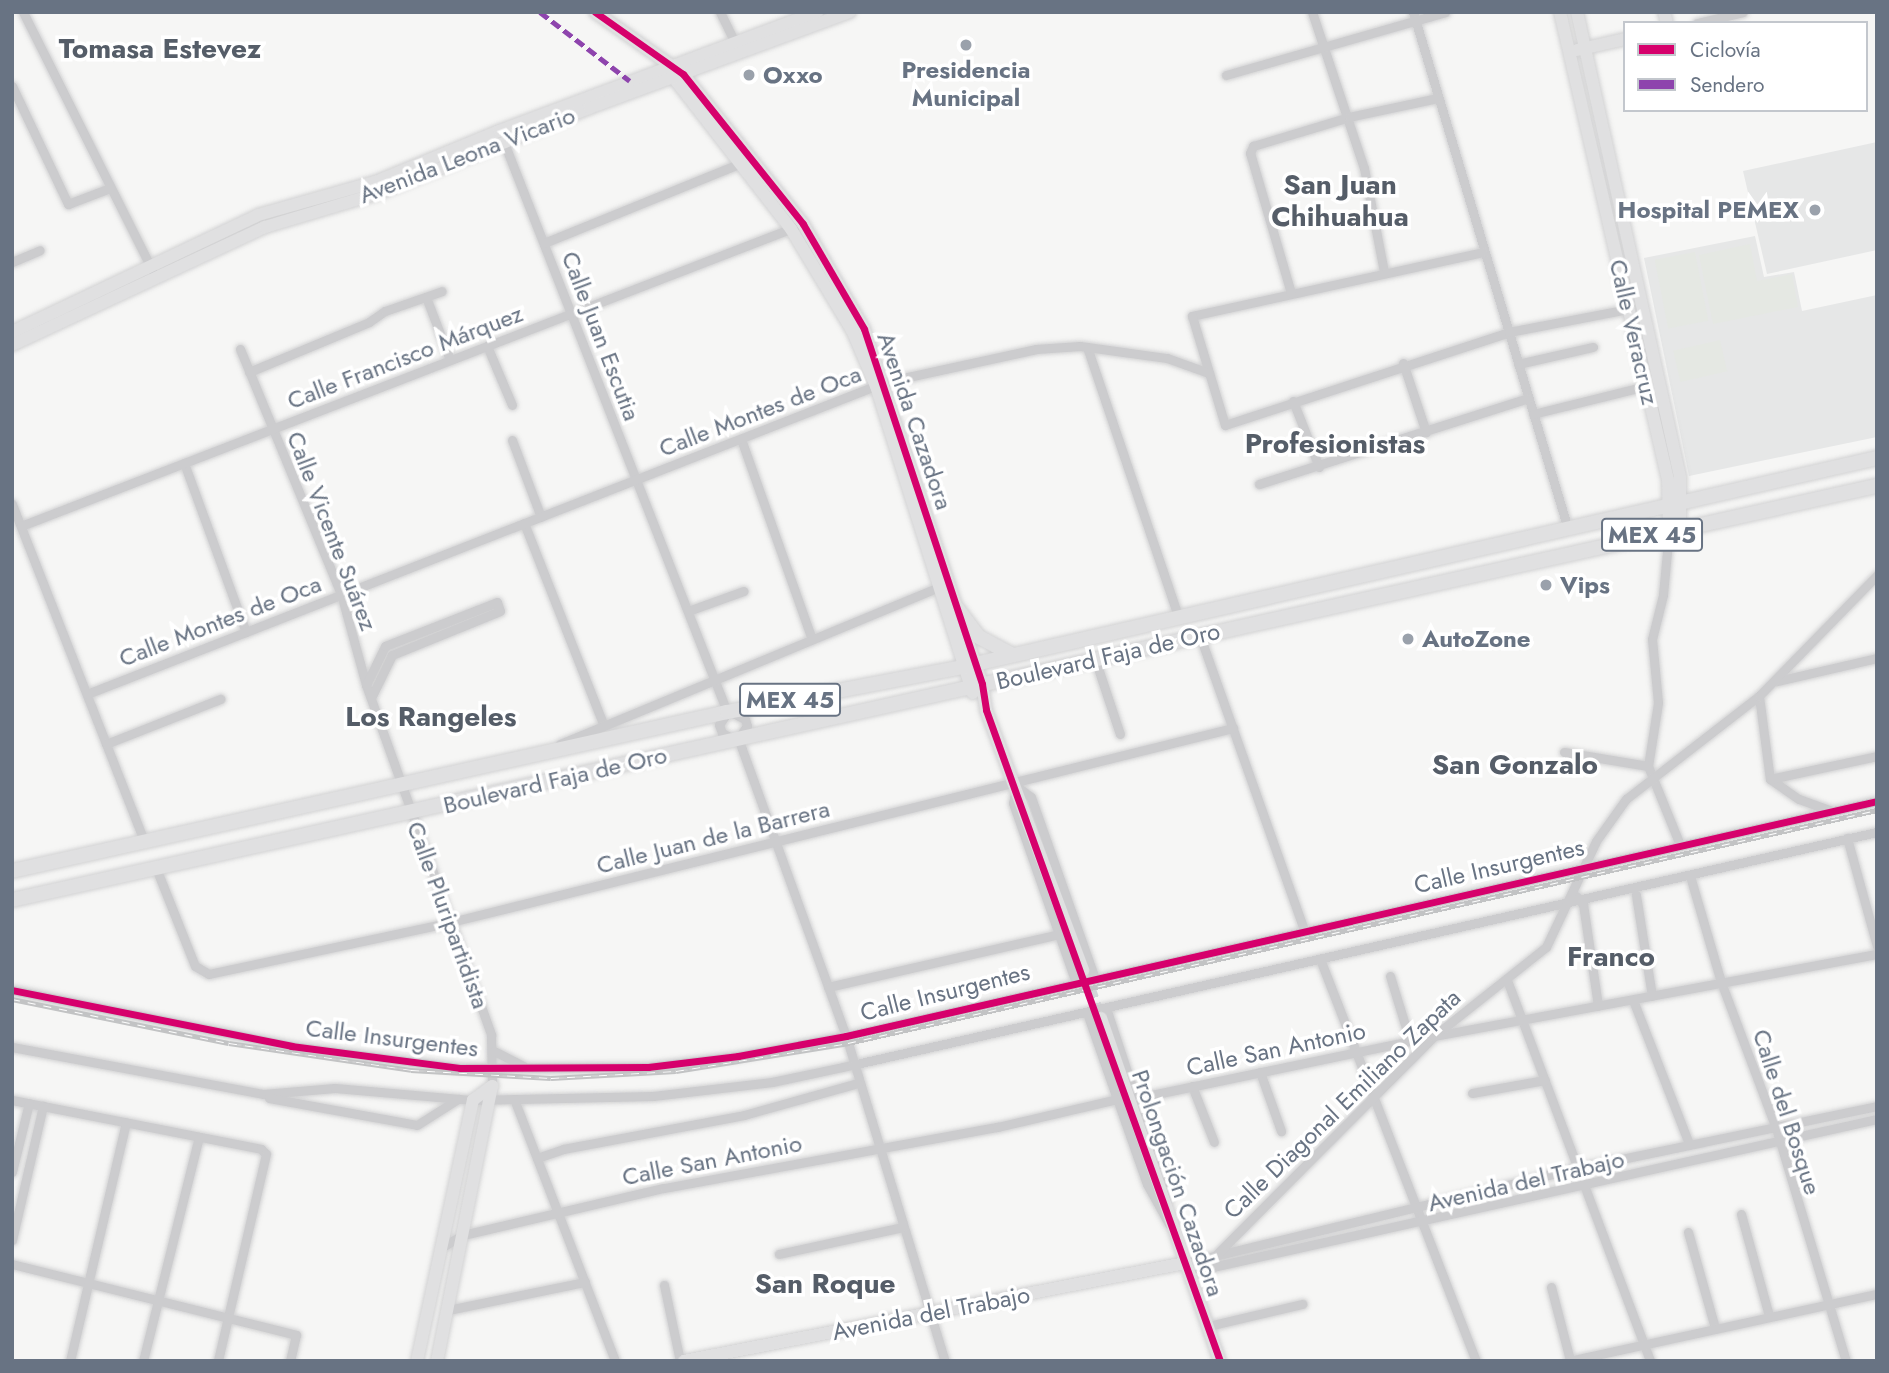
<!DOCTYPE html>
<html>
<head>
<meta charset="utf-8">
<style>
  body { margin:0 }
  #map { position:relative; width:1889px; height:1373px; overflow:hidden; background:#f6f6f5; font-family:Jost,sans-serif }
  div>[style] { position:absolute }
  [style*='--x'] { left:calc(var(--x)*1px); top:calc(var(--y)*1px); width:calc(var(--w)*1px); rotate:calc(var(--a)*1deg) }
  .built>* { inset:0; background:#e6e7e7 }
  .green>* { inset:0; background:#e5e8e3; transform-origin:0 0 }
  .secondary-tunnel>* { height:12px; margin-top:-6px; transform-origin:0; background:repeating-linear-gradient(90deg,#d2d5d8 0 12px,transparent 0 18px) }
  .roads { filter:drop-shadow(0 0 2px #d2d2d3) drop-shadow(0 0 2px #d2d2d3) }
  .street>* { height:9px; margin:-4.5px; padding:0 4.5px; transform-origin:4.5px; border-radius:4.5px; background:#ccccce }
  .secondary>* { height:12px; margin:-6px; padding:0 6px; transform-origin:6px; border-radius:6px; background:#e0e0e1 }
  .primary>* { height:14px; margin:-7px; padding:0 7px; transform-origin:7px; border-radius:7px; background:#e0e0e1 }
  .rail>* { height:5px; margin-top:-2.5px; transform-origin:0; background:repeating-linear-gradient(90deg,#fff 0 8px,#c2c3c4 0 16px); box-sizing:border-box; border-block:2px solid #c2c3c4 }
  .quiet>* { height:5px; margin-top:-2.5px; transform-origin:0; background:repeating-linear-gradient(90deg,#8e44ad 0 10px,transparent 0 15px) }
  .cycleway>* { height:7px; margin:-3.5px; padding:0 3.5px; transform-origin:3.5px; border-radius:3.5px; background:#d6006c }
  .dots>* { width:19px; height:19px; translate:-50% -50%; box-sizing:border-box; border:4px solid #fff; border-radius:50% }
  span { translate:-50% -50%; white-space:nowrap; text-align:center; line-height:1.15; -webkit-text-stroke:7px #fff; paint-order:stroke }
  .shield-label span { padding:2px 5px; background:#fff; border:2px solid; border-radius:5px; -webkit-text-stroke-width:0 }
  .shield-label { font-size:23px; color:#687383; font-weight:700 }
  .poi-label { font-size:24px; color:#687383; font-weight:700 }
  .left { translate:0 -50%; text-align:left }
  .right { translate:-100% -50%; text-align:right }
  .street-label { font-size:24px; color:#687383 }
  .quarter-label { font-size:28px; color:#555d68; font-weight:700 }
  .frame { position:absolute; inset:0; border:14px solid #687383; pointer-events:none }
  .legend { position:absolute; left:1623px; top:21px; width:245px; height:91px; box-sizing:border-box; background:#fff; border:2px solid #c3c7cd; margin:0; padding:9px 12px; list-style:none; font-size:21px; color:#687383 }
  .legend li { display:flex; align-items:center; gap:14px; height:35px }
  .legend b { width:35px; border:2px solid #c3c7cd }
</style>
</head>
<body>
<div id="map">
  <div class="built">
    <div style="clip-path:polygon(1877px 142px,1877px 250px,1767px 274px,1743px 171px)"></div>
    <div style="clip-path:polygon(1755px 236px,1764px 277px,1794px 272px,1802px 311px,1877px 295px,1877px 437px,1689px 476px,1644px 258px)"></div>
  </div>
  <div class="green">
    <div style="clip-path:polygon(1750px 244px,1757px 281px,1792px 274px,1798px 307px,1713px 324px,1699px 255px)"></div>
    <div style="left:1695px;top:252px;width:70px;height:41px;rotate:79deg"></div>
    <div style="left:1720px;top:340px;width:32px;height:48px;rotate:77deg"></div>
  </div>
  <div class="secondary-tunnel">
    <div style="--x:1083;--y:970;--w:51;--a:70.5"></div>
  </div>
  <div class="roads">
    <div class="street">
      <div style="--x:23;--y:12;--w:288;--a:63.4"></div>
      <div style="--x:720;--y:12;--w:37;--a:64"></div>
      <div style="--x:1312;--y:12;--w:164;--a:71.6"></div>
      <div style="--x:1364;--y:168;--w:106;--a:79.1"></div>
      <div style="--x:1413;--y:12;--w:537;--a:73.32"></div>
      <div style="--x:1697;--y:23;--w:47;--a:-13.4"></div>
      <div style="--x:1226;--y:75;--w:228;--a:-16"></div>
      <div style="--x:12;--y:86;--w:131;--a:64.6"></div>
      <div style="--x:68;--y:204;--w:45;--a:-20.9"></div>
      <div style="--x:503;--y:140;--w:614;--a:68.61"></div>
      <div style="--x:544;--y:243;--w:210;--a:-22.1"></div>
      <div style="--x:1483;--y:252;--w:298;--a:167.6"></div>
      <div style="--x:1192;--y:316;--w:114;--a:73.2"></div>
      <div style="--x:1225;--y:425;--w:299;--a:-18.1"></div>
      <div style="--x:1509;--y:332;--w:122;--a:-10.9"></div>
      <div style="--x:12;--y:262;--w:30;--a:-23"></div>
      <div style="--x:1291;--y:293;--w:146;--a:-106.3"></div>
      <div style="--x:1250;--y:153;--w:8;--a:-67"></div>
      <div style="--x:1253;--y:146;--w:100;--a:-16.8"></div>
      <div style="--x:1349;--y:117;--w:91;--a:-12.1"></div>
      <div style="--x:426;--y:297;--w:67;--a:69.1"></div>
      <div style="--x:487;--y:346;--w:64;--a:67"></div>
      <div style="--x:1087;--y:347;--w:284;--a:71.3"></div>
      <div style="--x:240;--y:349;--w:265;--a:67.6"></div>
      <div style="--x:341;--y:594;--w:94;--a:74.6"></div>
      <div style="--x:366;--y:685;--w:372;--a:70.3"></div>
      <div style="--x:491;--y:1035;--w:51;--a:88.9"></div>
      <div style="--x:1403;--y:363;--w:73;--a:71.6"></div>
      <div style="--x:1518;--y:364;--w:77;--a:-12.8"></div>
      <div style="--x:249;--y:372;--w:130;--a:-22.6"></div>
      <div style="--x:369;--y:322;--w:19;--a:-35"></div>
      <div style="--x:385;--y:311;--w:60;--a:-19.3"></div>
      <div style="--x:1293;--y:401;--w:71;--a:68.5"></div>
      <div style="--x:1533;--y:414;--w:116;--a:-13.9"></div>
      <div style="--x:741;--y:439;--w:212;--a:70.5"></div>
      <div style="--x:512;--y:440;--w:82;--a:69.4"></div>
      <div style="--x:184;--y:463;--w:180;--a:69.9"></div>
      <div style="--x:1259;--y:484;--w:282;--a:-17.7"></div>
      <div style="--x:12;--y:504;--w:362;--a:68.6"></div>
      <div style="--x:524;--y:523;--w:218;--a:68.5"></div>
      <div style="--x:21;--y:526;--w:830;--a:-21.12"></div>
      <div style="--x:1669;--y:531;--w:64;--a:95.4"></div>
      <div style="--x:1663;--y:595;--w:45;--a:104"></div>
      <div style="--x:1652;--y:639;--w:64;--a:84.6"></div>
      <div style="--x:1658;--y:703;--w:64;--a:99"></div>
      <div style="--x:1648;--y:766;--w:85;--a:67.9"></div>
      <div style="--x:688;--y:611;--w:59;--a:-19.7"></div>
      <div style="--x:1200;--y:636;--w:311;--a:70.5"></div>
      <div style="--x:1095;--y:659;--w:79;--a:71.6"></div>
      <div style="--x:1777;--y:681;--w:103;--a:-13"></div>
      <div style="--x:366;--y:685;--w:43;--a:-64"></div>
      <div style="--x:385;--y:646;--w:120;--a:-21.4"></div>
      <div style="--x:497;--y:602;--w:9;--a:72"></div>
      <div style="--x:500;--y:611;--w:117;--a:157.8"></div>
      <div style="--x:392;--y:655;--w:48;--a:116"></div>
      <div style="--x:87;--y:694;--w:857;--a:-21.35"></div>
      <div style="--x:885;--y:382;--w:155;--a:-12.3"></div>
      <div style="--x:1036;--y:349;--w:44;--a:-3.9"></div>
      <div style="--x:1080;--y:346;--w:88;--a:7.9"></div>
      <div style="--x:1167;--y:358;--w:45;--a:19.7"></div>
      <div style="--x:1759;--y:696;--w:84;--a:82.5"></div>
      <div style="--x:1770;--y:779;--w:35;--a:35"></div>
      <div style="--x:1799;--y:799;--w:35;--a:20"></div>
      <div style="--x:727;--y:713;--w:14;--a:124"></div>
      <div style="--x:719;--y:725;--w:9;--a:69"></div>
      <div style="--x:722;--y:733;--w:11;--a:27"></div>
      <div style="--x:733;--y:713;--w:13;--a:27"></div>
      <div style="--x:745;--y:719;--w:7;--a:74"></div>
      <div style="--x:747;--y:726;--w:14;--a:126"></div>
      <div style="--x:738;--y:738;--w:317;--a:70.1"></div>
      <div style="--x:846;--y:1036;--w:340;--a:73.1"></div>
      <div style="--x:106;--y:744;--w:123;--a:-21.5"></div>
      <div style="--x:560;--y:744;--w:408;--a:-22.5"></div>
      <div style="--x:1564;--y:752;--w:85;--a:9.5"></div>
      <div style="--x:1770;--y:779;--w:109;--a:-12.1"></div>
      <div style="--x:1015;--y:785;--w:20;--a:37"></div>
      <div style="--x:1031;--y:797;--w:190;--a:70.6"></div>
      <div style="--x:1015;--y:793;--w:10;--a:101"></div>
      <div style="--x:1013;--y:803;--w:188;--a:70.7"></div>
      <div style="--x:1847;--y:838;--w:112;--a:74.5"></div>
      <div style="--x:156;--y:868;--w:105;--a:68.3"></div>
      <div style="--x:195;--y:966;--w:16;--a:30"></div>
      <div style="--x:209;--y:974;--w:248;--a:-12.1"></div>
      <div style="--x:451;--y:922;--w:806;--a:-13.93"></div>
      <div style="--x:1690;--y:876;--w:110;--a:73.7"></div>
      <div style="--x:1721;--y:982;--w:156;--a:69.4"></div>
      <div style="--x:1776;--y:1128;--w:243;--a:73.3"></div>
      <div style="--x:1636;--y:895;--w:102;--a:81"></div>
      <div style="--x:1576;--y:896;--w:11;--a:49"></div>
      <div style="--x:1583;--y:904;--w:103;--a:81.6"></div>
      <div style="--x:1320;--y:959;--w:431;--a:68.8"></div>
      <div style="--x:1390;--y:976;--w:68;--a:72.9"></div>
      <div style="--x:1507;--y:980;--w:407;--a:69.4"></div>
      <div style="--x:828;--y:987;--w:237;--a:-12.9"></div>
      <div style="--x:12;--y:990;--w:285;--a:11.3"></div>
      <div style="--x:291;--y:1046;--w:170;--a:7.4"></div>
      <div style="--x:460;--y:1068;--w:188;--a:-0.3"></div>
      <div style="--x:648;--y:1067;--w:91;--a:-7"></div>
      <div style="--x:738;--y:1056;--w:110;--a:-10.5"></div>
      <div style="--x:846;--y:1036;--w:1057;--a:-12.84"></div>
      <div style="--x:1633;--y:1000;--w:155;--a:68.7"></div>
      <div style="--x:1106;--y:1008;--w:200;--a:71.7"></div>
      <div style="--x:1087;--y:1013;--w:181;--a:70.7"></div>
      <div style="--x:1147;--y:1184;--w:46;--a:61.2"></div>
      <div style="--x:12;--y:1047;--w:255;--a:10.6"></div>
      <div style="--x:263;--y:1094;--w:72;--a:-4.8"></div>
      <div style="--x:335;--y:1088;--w:139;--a:5"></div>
      <div style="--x:473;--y:1100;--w:180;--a:-1.3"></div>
      <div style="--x:653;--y:1096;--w:120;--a:-6.7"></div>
      <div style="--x:772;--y:1082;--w:82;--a:-12"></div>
      <div style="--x:852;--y:1065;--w:1051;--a:-12.81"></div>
      <div style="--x:494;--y:1051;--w:33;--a:27"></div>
      <div style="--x:1260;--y:1072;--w:63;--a:70.4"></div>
      <div style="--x:1192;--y:1086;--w:60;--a:68.6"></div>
      <div style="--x:1472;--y:1093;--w:74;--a:-10.1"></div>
      <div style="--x:269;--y:1098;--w:150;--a:10.3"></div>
      <div style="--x:417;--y:1125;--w:49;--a:-32.4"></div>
      <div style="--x:1137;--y:1098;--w:303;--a:-11.8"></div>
      <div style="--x:1434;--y:1036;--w:451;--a:-10.5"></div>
      <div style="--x:514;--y:1099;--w:281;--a:68.9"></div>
      <div style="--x:12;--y:1100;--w:254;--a:11.1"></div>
      <div style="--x:261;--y:1149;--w:7;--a:45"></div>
      <div style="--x:266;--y:1154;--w:212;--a:103.1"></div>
      <div style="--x:537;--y:1158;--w:28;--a:-19"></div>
      <div style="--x:563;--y:1149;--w:184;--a:-10.6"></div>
      <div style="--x:744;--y:1115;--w:118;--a:-15.7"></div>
      <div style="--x:12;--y:1172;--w:71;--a:-76.2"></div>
      <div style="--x:1741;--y:1214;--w:106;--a:74.6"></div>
      <div style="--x:1688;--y:1232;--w:100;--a:74.3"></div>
      <div style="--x:12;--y:1240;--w:138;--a:-77"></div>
      <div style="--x:442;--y:1247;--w:24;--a:-30"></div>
      <div style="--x:463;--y:1235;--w:206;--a:-13.2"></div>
      <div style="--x:664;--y:1188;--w:339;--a:-10.4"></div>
      <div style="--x:997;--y:1127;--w:123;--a:-13.1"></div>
      <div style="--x:779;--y:1254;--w:127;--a:-12.3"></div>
      <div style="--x:1185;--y:1263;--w:404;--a:-13.6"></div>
      <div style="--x:1578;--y:1168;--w:305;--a:-11.7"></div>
      <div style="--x:12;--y:1264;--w:293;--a:14"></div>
      <div style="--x:296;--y:1335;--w:27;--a:103"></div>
      <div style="--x:1199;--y:1270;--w:695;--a:-12.56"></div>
      <div style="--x:1201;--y:1270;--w:330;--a:-45.1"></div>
      <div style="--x:1434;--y:1036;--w:143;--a:-38.5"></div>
      <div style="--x:1546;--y:947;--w:117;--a:-64.7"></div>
      <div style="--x:1596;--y:841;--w:52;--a:-54.5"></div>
      <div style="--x:1626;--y:799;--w:168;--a:-37.8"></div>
      <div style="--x:1759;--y:696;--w:169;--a:-45.7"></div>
      <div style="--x:664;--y:1285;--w:78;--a:78.1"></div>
      <div style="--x:1551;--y:1287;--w:75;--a:75.4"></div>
      <div style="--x:448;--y:1310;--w:140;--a:-11.6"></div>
      <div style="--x:1208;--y:1326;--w:97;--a:-13.2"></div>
      <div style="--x:70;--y:1361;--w:245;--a:-76.8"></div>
      <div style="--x:143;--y:1361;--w:231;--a:-76"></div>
      <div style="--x:1569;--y:1361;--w:315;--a:-12.3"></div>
    </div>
    <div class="secondary">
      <div style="--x:595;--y:12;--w:108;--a:35.2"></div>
      <div style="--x:683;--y:74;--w:192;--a:51.3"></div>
      <div style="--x:803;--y:224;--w:121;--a:59.8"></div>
      <div style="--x:864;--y:329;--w:374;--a:71.6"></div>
      <div style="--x:982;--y:684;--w:26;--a:81"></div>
      <div style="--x:986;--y:710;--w:278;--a:69.5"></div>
      <div style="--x:1560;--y:12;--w:480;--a:77"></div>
      <div style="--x:1668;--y:480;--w:51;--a:88.9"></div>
      <div style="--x:1577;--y:12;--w:475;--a:77.5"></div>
      <div style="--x:1680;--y:476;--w:53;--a:90"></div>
      <div style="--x:1664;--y:12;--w:11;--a:75"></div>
      <div style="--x:1577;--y:50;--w:49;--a:-12.9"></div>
      <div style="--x:670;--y:73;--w:197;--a:52.2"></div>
      <div style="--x:791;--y:229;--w:118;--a:58.9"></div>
      <div style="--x:852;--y:330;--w:61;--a:66.8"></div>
      <div style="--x:876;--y:386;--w:322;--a:72.5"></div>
      <div style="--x:12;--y:332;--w:272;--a:-25.4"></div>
      <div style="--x:258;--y:215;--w:122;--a:-15.8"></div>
      <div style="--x:375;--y:182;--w:134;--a:-22.4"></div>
      <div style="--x:499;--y:131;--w:340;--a:-20.5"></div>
      <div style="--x:12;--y:345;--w:279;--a:-25"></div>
      <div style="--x:265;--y:227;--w:119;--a:-16.6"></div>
      <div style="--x:379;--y:193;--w:227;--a:-22"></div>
      <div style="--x:589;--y:108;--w:278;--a:-20.2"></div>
      <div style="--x:1101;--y:1018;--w:363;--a:70.9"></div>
      <div style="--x:417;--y:1361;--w:267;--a:-77.9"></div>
      <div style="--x:473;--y:1100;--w:24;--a:-36"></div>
      <div style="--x:437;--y:1361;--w:280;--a:-78.7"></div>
      <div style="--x:684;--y:1361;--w:510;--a:-11.07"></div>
    </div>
    <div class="primary">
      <div style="--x:957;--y:608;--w:36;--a:53"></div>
      <div style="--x:979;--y:637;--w:36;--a:28"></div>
      <div style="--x:12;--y:871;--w:732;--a:-12.54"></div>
      <div style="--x:727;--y:712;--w:239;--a:-10.8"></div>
      <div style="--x:962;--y:667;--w:939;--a:-12.87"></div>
      <div style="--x:12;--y:900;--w:1910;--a:-12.52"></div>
    </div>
  </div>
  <div class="rail">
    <div style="--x:12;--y:999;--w:221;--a:11.5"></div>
    <div style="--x:229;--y:1043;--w:184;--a:8.4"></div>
    <div style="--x:411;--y:1070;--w:140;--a:3.3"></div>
    <div style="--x:551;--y:1078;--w:125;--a:-3.2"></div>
    <div style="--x:676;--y:1071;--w:174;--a:-9.2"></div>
    <div style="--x:848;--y:1043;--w:1055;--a:-12.76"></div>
  </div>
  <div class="quiet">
    <div style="--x:540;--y:12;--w:113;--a:37.5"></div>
  </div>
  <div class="cycleway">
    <div style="--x:595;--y:12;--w:108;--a:35.2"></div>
    <div style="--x:683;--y:74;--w:192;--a:51.3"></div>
    <div style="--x:803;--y:224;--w:121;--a:59.8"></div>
    <div style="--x:864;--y:329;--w:374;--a:71.6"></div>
    <div style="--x:982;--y:684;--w:26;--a:81"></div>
    <div style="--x:986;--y:710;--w:692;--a:70.23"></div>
    <div style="--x:12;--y:990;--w:285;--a:11.3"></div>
    <div style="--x:291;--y:1046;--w:170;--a:7.4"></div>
    <div style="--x:460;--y:1068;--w:188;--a:-0.3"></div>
    <div style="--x:648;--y:1067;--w:91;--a:-7"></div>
    <div style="--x:738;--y:1056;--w:110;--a:-10.5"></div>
    <div style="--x:846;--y:1036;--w:1057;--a:-12.84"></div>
  </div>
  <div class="dots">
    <div style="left:966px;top:45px;background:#9aa1ab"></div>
    <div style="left:749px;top:75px;background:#9aa1ab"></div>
    <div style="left:1815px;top:210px;background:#9aa1ab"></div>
    <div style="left:1546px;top:585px;background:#9aa1ab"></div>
    <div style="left:1408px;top:639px;background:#9aa1ab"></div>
  </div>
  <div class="shield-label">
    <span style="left:1652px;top:535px">MEX 45</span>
    <span style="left:790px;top:700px">MEX 45</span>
  </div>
  <div class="poi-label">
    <span style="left:966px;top:84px">Presidencia<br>Municipal</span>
    <span class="left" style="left:763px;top:75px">Oxxo</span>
    <span class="right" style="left:1799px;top:210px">Hospital PEMEX</span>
    <span class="left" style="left:1560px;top:585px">Vips</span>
    <span class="left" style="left:1422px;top:639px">AutoZone</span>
  </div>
  <div class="street-label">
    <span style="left:467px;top:155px;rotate:-21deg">Avenida Leona Vicario</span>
    <span style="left:1634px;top:332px;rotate:77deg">Calle Veracruz</span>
    <span style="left:601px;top:336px;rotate:69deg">Calle Juan Escutia</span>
    <span style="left:405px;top:357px;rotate:-21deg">Calle Francisco Márquez</span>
    <span style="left:760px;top:411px;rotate:-21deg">Calle Montes de Oca</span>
    <span style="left:915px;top:421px;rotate:71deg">Avenida Cazadora</span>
    <span style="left:332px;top:531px;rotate:69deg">Calle Vicente Suárez</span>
    <span style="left:220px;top:621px;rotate:-21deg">Calle Montes de Oca</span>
    <span style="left:1108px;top:656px;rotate:-13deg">Boulevard Faja de Oro</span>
    <span style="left:555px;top:780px;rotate:-13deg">Boulevard Faja de Oro</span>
    <span style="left:713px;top:837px;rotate:-14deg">Calle Juan de la Barrera</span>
    <span style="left:1499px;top:866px;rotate:-13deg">Calle Insurgentes</span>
    <span style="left:448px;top:915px;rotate:70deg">Calle Pluripartidista</span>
    <span style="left:945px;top:992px;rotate:-14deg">Calle Insurgentes</span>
    <span style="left:392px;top:1038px;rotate:7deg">Calle Insurgentes</span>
    <span style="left:1276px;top:1049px;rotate:-12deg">Calle San Antonio</span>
    <span style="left:1342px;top:1104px;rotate:-44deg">Calle Diagonal Emiliano Zapata</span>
    <span style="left:1787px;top:1112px;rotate:72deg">Calle del Bosque</span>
    <span style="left:712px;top:1160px;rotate:-11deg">Calle San Antonio</span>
    <span style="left:1526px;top:1181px;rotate:-13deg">Avenida del Trabajo</span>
    <span style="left:1178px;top:1183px;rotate:71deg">Prolongación Cazadora</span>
    <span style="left:931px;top:1313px;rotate:-11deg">Avenida del Trabajo</span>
  </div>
  <div class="quarter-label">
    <span style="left:160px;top:49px">Tomasa Estevez</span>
    <span style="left:1340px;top:201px">San Juan<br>Chihuahua</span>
    <span style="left:1335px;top:444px">Profesionistas</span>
    <span style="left:431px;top:717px">Los Rangeles</span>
    <span style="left:1515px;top:765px">San Gonzalo</span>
    <span style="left:1611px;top:957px">Franco</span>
    <span style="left:825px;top:1284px">San Roque</span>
  </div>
  <div class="frame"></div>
  <ul class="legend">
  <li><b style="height:9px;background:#d6006c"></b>Ciclovía</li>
  <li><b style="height:9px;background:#8e44ad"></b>Sendero</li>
  </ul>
</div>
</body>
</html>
